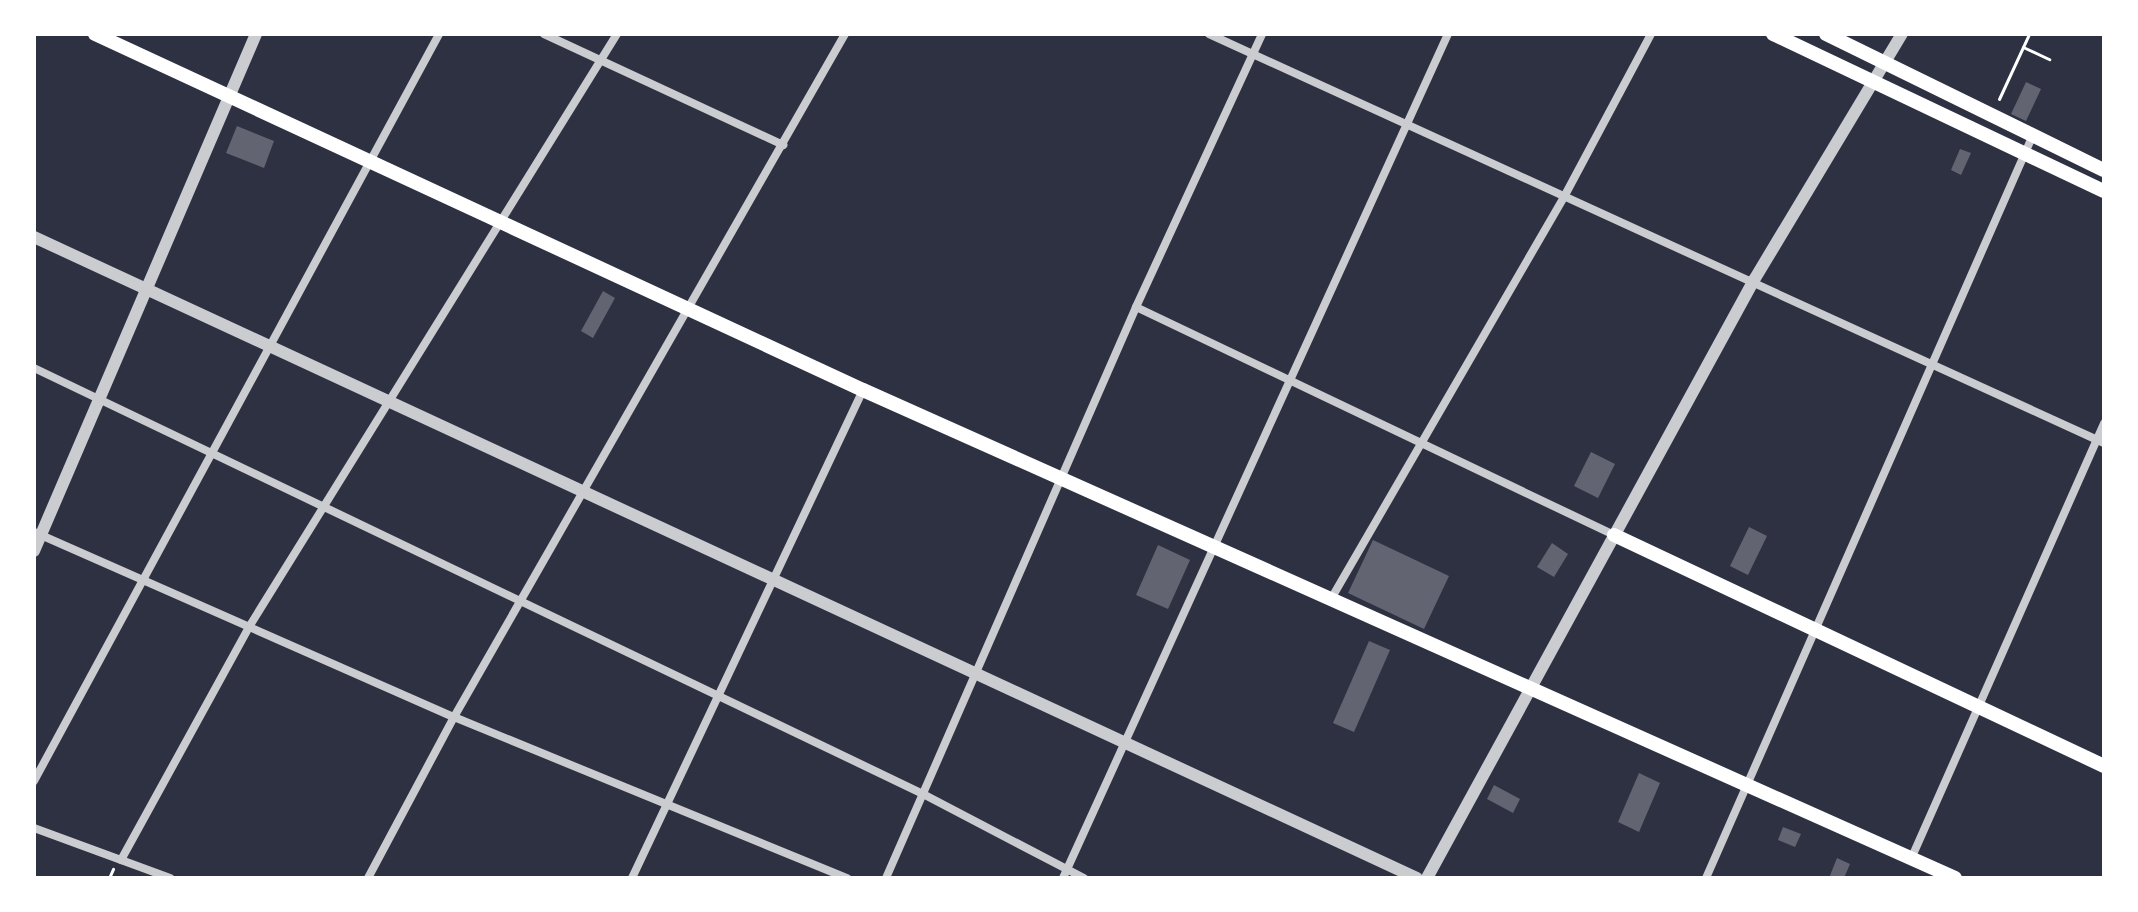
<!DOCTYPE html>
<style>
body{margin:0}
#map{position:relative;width:2138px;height:912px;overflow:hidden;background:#2d3142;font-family:"Public Sans",sans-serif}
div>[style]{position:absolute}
.building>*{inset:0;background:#626471}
.path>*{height:3px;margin:-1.5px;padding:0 1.5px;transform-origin:1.5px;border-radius:1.5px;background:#fff}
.minor>*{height:8px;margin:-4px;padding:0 4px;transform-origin:4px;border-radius:4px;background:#caccd0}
.tertiary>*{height:12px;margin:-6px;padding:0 6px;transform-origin:6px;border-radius:6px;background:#caccd0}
.secondary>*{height:14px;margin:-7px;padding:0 7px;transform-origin:7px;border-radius:7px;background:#fff}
span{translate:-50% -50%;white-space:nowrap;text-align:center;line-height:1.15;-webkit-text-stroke:8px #fff;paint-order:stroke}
.frame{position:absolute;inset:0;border:36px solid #fff;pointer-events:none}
</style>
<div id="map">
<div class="building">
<i style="clip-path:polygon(2026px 82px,2041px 89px,2026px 121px,2011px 114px)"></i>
<i style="clip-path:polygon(237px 126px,274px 141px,264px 168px,226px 153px)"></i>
<i style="clip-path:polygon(1960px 149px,1971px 153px,1961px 175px,1951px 170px)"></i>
<i style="clip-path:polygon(603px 291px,615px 298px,593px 338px,581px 331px)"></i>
<i style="clip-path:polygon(1591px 452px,1615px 464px,1598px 498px,1574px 486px)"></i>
<i style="clip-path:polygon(1749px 527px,1767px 536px,1748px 575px,1730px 566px)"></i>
<i style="clip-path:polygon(1373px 540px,1449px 576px,1424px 629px,1348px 593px)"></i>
<i style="clip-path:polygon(1552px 543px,1568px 554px,1554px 577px,1537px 567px)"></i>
<i style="clip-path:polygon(1158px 545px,1190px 560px,1168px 609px,1136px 595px)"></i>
<i style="clip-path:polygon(1369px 641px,1390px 650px,1354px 732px,1333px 723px)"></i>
<i style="clip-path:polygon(1639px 773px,1660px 783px,1639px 832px,1618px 822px)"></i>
<i style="clip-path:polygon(1494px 785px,1520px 799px,1513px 813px,1487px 799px)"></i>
<i style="clip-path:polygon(1783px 827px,1801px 834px,1795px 847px,1778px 840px)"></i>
<i style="clip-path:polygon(1837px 858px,1850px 864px,1844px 878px,1829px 878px)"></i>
</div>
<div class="path">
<i style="left:2023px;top:47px;width:29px;rotate:25deg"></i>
<i style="left:1999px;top:99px;width:72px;rotate:-65.2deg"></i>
<i style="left:109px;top:878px;width:10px;rotate:-66deg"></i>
</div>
<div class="minor">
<i style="left:544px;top:34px;width:264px;rotate:24.9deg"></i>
<i style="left:1209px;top:34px;width:984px;rotate:24.56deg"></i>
<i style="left:1136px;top:307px;width:530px;rotate:25.5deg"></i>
<i style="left:34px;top:368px;width:986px;rotate:25.6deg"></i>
<i style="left:923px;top:794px;width:182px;rotate:27.6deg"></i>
<i style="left:34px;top:532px;width:459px;rotate:23.8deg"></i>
<i style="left:454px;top:717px;width:425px;rotate:22.3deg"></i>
<i style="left:1331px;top:599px;width:465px;rotate:-59.9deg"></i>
<i style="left:1564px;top:197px;width:185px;rotate:-61.9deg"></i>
<i style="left:34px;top:781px;width:850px;rotate:-61.53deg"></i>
<i style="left:34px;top:828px;width:145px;rotate:20.2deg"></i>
<i style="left:1911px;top:859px;width:477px;rotate:-66.1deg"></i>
<i style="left:121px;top:860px;width:266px;rotate:-61.2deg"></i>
<i style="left:249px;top:627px;width:698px;rotate:-58.18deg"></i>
<i style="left:368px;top:878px;width:183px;rotate:-61.9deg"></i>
<i style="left:454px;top:717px;width:787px;rotate:-60.21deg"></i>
<i style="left:632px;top:878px;width:540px;rotate:-64.67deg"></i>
<i style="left:886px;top:878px;width:623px;rotate:-66.35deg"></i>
<i style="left:1136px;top:307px;width:301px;rotate:-65.2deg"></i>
<i style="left:1063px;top:878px;width:928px;rotate:-65.48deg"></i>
<i style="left:1706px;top:878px;width:812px;rotate:-66.25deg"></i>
</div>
<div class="tertiary">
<i style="left:34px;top:237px;width:1524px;rotate:24.87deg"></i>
<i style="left:34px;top:551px;width:563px;rotate:-66.76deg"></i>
<i style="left:1427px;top:878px;width:682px;rotate:-61.33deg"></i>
<i style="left:1754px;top:280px;width:287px;rotate:-59deg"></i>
</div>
<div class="secondary">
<i style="left:95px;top:34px;width:846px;rotate:24.87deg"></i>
<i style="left:863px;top:390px;width:1196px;rotate:24.08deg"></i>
<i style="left:1773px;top:34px;width:366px;rotate:25.4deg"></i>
<i style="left:1826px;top:34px;width:309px;rotate:26.1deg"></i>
<i style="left:1614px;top:535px;width:542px;rotate:25.24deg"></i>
</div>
<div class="frame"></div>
</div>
